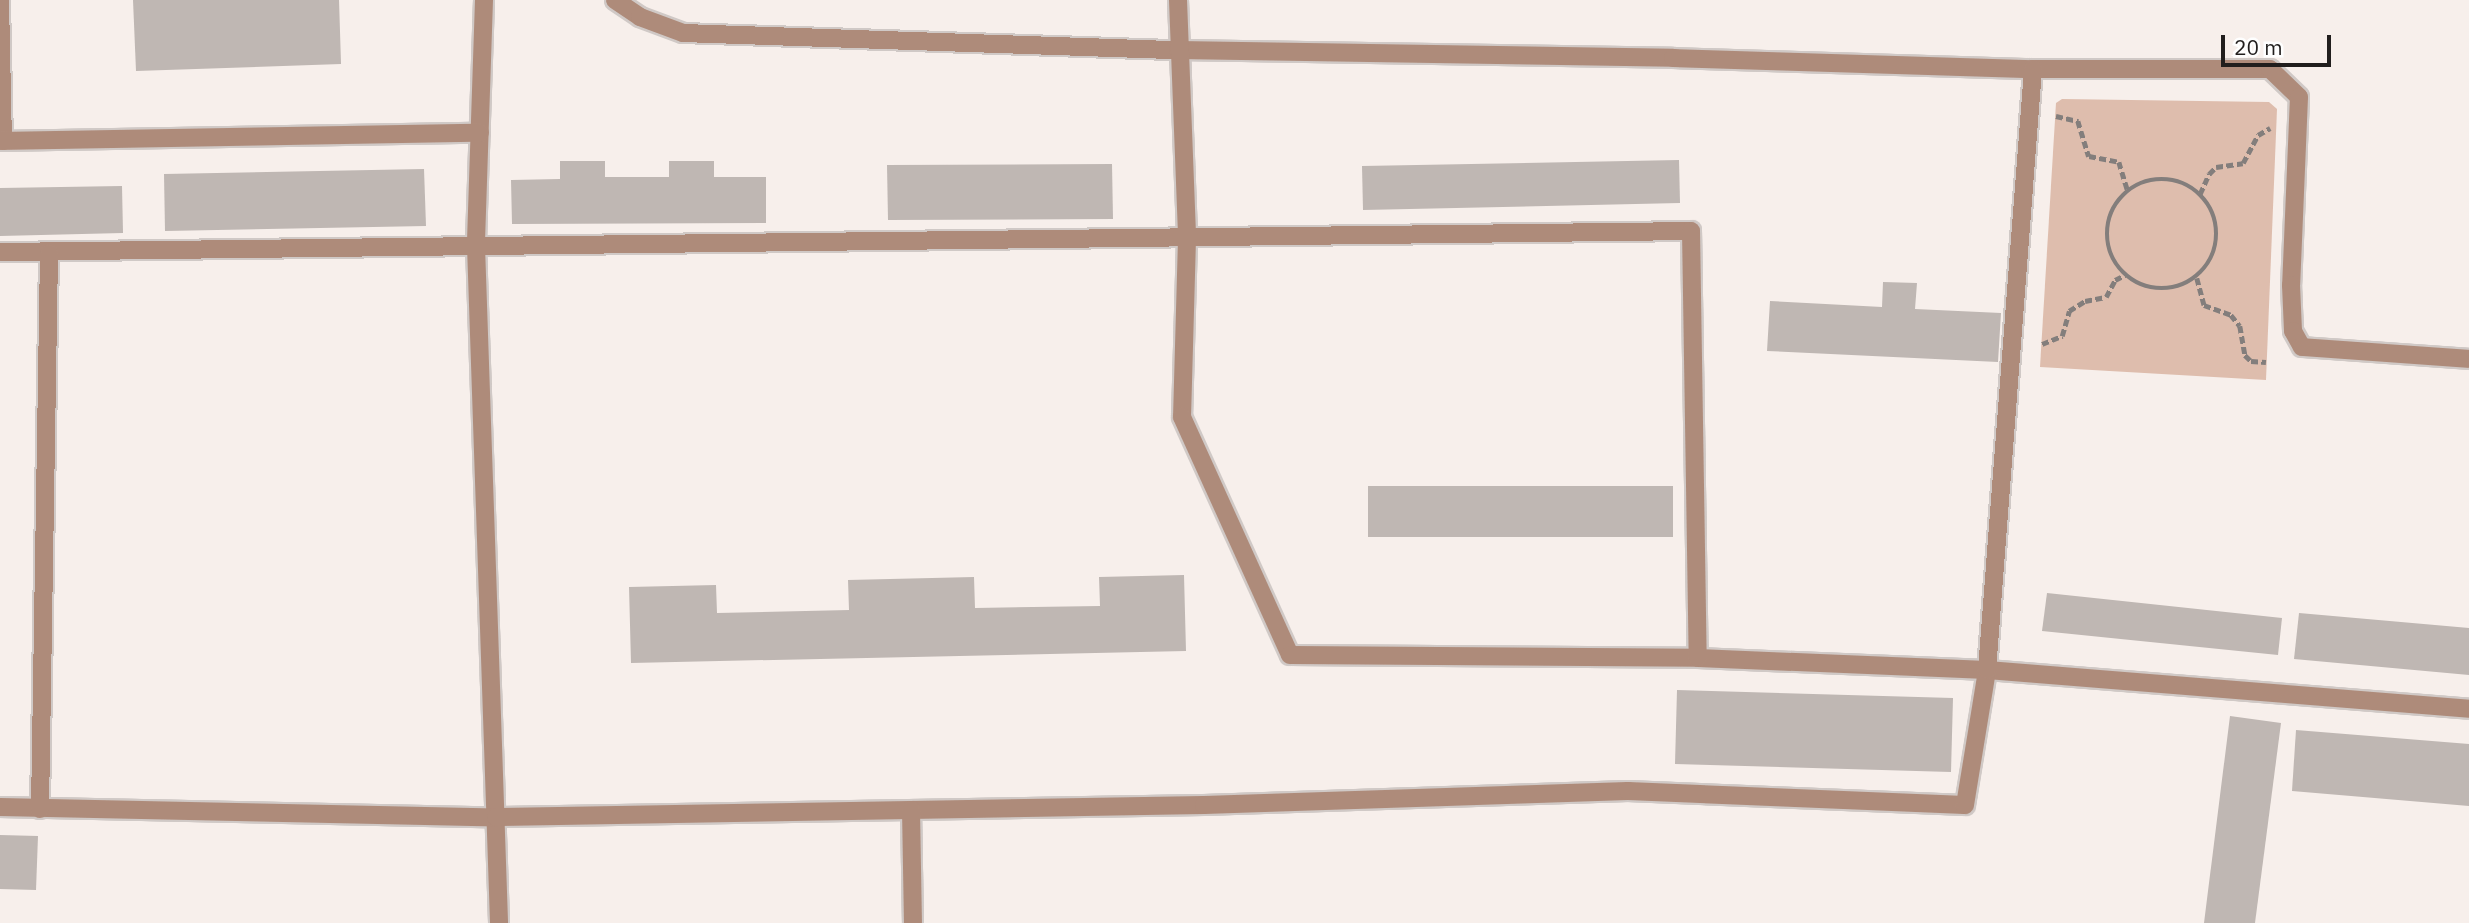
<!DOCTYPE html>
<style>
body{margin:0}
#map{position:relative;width:2469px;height:923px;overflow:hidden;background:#f7efeb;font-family:"IBM Plex Sans",sans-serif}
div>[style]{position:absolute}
.green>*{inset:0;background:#debdad}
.building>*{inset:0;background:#bfb7b3}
.path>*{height:4.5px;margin-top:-2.25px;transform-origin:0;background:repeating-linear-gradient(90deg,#837e7c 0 7px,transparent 0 10.5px)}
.path>.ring{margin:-2.25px;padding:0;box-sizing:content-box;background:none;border:4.5px solid #837e7c;border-radius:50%}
.roads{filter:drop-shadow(2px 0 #d0c9c6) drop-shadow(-2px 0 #d0c9c6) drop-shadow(0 2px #d0c9c6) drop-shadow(0 -2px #d0c9c6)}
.lane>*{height:18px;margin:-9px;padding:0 9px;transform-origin:9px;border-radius:9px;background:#ae8b7a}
span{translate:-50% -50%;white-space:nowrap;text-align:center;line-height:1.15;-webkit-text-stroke:5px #fefefe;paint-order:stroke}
.scale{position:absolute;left:2221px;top:35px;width:110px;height:32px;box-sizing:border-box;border:4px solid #211e1d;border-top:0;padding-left:9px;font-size:21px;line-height:24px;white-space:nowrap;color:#211e1d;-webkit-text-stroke:5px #fefefe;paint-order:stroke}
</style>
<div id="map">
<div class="green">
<i style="clip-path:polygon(2062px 99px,2269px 102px,2277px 109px,2266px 380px,2040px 367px,2056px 103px)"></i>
</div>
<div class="building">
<i style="clip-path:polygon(133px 0,339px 0,341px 64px,136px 71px)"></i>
<i style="clip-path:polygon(1679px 160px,1680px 203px,1363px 210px,1362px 166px)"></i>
<i style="clip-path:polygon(560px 161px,605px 161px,605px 177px,669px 177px,669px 161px,714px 161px,714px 177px,766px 177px,766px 223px,512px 224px,511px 180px,560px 179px)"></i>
<i style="clip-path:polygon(1112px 164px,1113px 219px,888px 220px,887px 165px)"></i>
<i style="clip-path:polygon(424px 169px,426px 226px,165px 231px,164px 174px)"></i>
<i style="clip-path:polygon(122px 186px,123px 233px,0 236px,0 188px)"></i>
<i style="clip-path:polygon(1883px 282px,1917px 283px,1915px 309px,2001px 313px,1998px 362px,1767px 351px,1770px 301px,1882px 307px)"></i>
<i style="clip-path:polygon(1368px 486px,1673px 486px,1673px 537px,1368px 537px)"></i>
<i style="clip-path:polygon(1184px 575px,1186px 651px,631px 663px,629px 587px,716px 585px,717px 613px,849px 610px,848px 580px,974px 577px,975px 608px,1100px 606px,1099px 577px)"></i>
<i style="clip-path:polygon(2047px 593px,2282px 618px,2278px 655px,2042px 631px)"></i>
<i style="clip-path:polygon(2299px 613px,2469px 628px,2469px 675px,2294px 659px)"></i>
<i style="clip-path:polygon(1677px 690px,1953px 698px,1951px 772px,1675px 764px)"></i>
<i style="clip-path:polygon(2230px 716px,2281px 723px,2255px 923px,2204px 923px)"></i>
<i style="clip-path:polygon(2296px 730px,2469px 744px,2469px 806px,2292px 791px)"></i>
<i style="clip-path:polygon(0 835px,38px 836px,36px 890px,0 889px)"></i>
</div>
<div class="path">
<i style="left:2056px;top:116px;width:23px;rotate:13deg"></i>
<i style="left:2078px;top:121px;width:37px;rotate:73deg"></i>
<i style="left:2089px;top:156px;width:31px;rotate:11deg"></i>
<i style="left:2119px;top:162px;width:30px;rotate:73deg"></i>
<i class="ring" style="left:2107px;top:179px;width:105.5px;height:105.5px"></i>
<i style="left:2200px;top:194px;width:22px;rotate:-66deg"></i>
<i style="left:2209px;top:174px;width:10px;rotate:-45deg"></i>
<i style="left:2216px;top:167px;width:27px;rotate:-8deg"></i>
<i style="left:2243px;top:163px;width:32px;rotate:-62deg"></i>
<i style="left:2258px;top:135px;width:14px;rotate:-30deg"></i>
<i style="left:2197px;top:278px;width:28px;rotate:75deg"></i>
<i style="left:2204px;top:305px;width:29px;rotate:20deg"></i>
<i style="left:2231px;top:315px;width:14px;rotate:51deg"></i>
<i style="left:2240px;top:326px;width:29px;rotate:80deg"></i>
<i style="left:2245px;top:355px;width:8px;rotate:45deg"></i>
<i style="left:2251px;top:361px;width:15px;rotate:4deg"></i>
<i style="left:2042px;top:344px;width:22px;rotate:-22deg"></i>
<i style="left:2062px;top:336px;width:26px;rotate:-74deg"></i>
<i style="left:2069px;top:311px;width:19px;rotate:-32deg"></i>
<i style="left:2085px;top:301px;width:21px;rotate:-11deg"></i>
<i style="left:2106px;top:297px;width:19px;rotate:-62deg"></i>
<i style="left:2115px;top:280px;width:11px;rotate:-27deg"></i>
</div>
<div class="roads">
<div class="lane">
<i style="left:0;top:0;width:141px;rotate:88.8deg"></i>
<i style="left:484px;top:0;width:246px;rotate:91.9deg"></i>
<i style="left:476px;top:246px;width:677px;rotate:88.05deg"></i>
<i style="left:615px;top:0;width:30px;rotate:34deg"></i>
<i style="left:640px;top:17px;width:46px;rotate:20.4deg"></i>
<i style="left:683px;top:33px;width:495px;rotate:2deg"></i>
<i style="left:1178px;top:50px;width:495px;rotate:0.9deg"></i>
<i style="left:1673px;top:58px;width:360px;rotate:1.8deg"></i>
<i style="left:2033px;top:69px;width:237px"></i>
<i style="left:2270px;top:69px;width:40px;rotate:44deg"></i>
<i style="left:2299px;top:97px;width:188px;rotate:92.4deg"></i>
<i style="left:2291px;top:285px;width:46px;rotate:87.5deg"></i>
<i style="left:2293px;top:331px;width:18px;rotate:61deg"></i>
<i style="left:2302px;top:347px;width:167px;rotate:4.1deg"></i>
<i style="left:1178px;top:0;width:239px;rotate:87.8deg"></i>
<i style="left:1187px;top:239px;width:178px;rotate:91.6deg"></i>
<i style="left:1182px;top:417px;width:261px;rotate:65.6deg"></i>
<i style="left:1290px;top:655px;width:408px;rotate:0.4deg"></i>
<i style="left:1698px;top:658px;width:289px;rotate:2.4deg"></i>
<i style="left:1987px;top:670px;width:484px;rotate:4.6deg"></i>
<i style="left:0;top:141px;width:480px;rotate:-1deg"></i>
<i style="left:0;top:252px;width:1691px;rotate:-0.71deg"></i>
<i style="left:1691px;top:231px;width:427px;rotate:89.1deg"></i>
<i style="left:0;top:807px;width:496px;rotate:1.2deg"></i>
<i style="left:496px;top:817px;width:708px;rotate:-0.97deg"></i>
<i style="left:1204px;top:805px;width:424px;rotate:-1.9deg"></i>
<i style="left:1628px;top:791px;width:337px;rotate:2.4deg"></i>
<i style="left:1965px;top:805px;width:137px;rotate:-80.7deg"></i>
<i style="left:1987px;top:670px;width:603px;rotate:-85.62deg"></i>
<i style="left:40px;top:809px;width:556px;rotate:-89.07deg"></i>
<i style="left:911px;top:810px;width:113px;rotate:89deg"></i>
</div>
</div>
<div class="scale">20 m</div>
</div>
